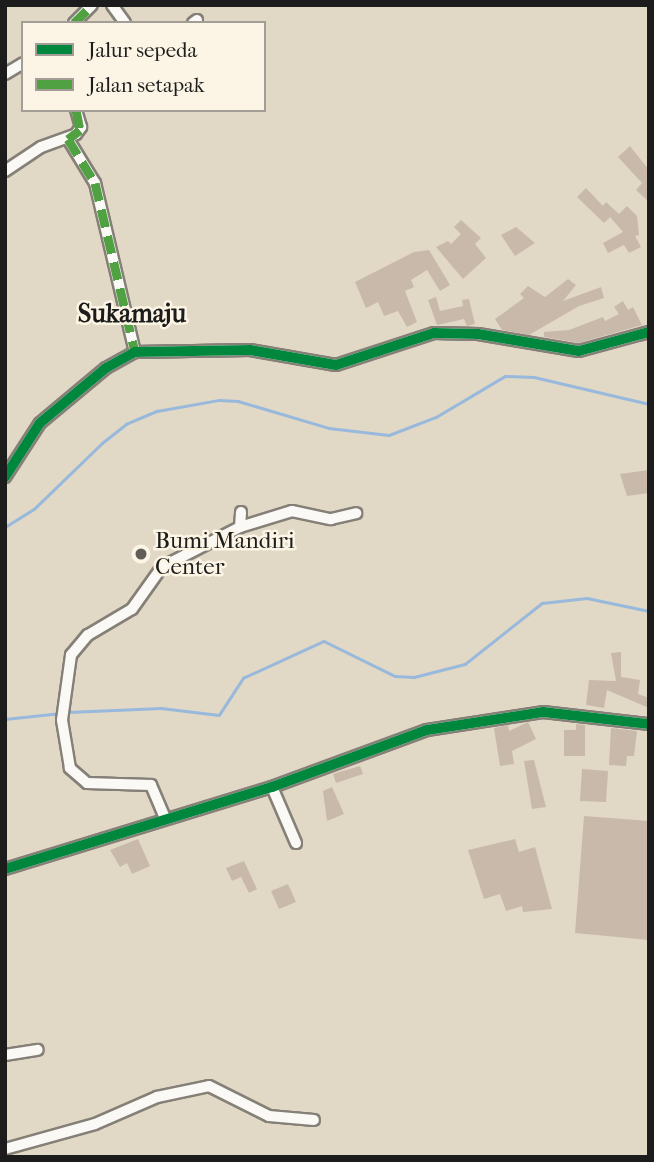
<!DOCTYPE html>
<style>
body{margin:0}
#map{position:relative;width:654px;height:1162px;overflow:hidden;background:#e2d8c6;font-family:"IM FELL French Canon",serif}
div>[style]{position:absolute}
.stream>*{height:2.5px;margin:-1.25px;padding:0 1.25px;transform-origin:1.25px;border-radius:1.25px;background:#98b9dc}
.building>*{inset:0;background:#c9b9aa}
.roads{filter:drop-shadow(2px 0 #858077) drop-shadow(-2px 0 #858077) drop-shadow(0 2px #858077) drop-shadow(0 -2px #858077)}
.minor>*{height:10px;margin:-5px;padding:0 5px;transform-origin:5px;border-radius:5px;background:#fbf9f6}
.quiet>*{height:9px;margin-top:-4.5px;transform-origin:0;background:repeating-linear-gradient(90deg,#4fa141 0 18px,transparent 0 27px)}
.cycleway>*{height:10px;margin:-5px;padding:0 5px;transform-origin:5px;border-radius:5px;background:#00873e}
.dots>*{width:19px;height:19px;translate:-50% -50%;box-sizing:border-box;border:4px solid #fcf5e5;border-radius:50%}
span{translate:-50% -50%;white-space:nowrap;text-align:center;line-height:1.15;-webkit-text-stroke:5px #fcf5e5;paint-order:stroke}
.poi-label{font-size:23px;color:#1c1c1c}
.left{translate:0 -50%;text-align:left}
.quarter-label{font-size:26px;color:#1c1c1c;font-weight:700}
.frame{position:absolute;inset:0;border:7px solid #1c1c1c;pointer-events:none}
.legend{position:absolute;left:21px;top:21px;width:245px;height:91px;box-sizing:border-box;background:#fcf5e5;border:2px solid #a29e95;margin:0;padding:9px 12px;list-style:none;font-size:21px;color:#1c1c1c}
.legend li{display:flex;align-items:center;gap:14px;height:35px}
.legend b{width:35px;border:2px solid #a29e95}
</style>
<div id="map">
<div class="stream">
<i style="left:5px;top:527px;width:34px;rotate:-32deg"></i>
<i style="left:34px;top:509px;width:95px;rotate:-44.1deg"></i>
<i style="left:102px;top:443px;width:31px;rotate:-38deg"></i>
<i style="left:126px;top:424px;width:34px;rotate:-23deg"></i>
<i style="left:157px;top:411px;width:63px;rotate:-10.1deg"></i>
<i style="left:219px;top:400px;width:19px;rotate:3deg"></i>
<i style="left:238px;top:401px;width:95px;rotate:16.5deg"></i>
<i style="left:329px;top:428px;width:60px;rotate:6.7deg"></i>
<i style="left:389px;top:435px;width:50px;rotate:-21deg"></i>
<i style="left:436px;top:417px;width:80px;rotate:-30.7deg"></i>
<i style="left:505px;top:376px;width:29px;rotate:2deg"></i>
<i style="left:534px;top:377px;width:118px;rotate:13.2deg"></i>
<i style="left:68px;top:712px;width:93px;rotate:-2.5deg"></i>
<i style="left:161px;top:708px;width:58px;rotate:6.9deg"></i>
<i style="left:219px;top:715px;width:44px;rotate:-57deg"></i>
<i style="left:243px;top:678px;width:89px;rotate:-24.6deg"></i>
<i style="left:324px;top:641px;width:79px;rotate:26.2deg"></i>
<i style="left:395px;top:676px;width:19px;rotate:3deg"></i>
<i style="left:414px;top:677px;width:53px;rotate:-14.3deg"></i>
<i style="left:465px;top:664px;width:98px;rotate:-38.4deg"></i>
<i style="left:542px;top:603px;width:45px;rotate:-6.3deg"></i>
<i style="left:587px;top:598px;width:63px;rotate:11.8deg"></i>
<i style="left:5px;top:719px;width:56px;rotate:-6.1deg"></i>
</div>
<div class="building">
<i style="clip-path:polygon(630px 146px,649px 170px,649px 202px,636px 190px,642px 183px,618px 157px)"></i>
<i style="clip-path:polygon(586px 188px,603px 206px,606px 202px,619px 214px,627px 206px,637px 216px,639px 235px,635px 236px,641px 247px,629px 253px,624px 245px,608px 253px,603px 243px,623px 232px,610px 217px,604px 223px,577px 197px)"></i>
<i style="clip-path:polygon(461px 220px,481px 238px,475px 244px,486px 258px,463px 279px,436px 247px,448px 241px,451px 244px,461px 234px,454px 227px)"></i>
<i style="clip-path:polygon(516px 227px,535px 243px,515px 256px,501px 235px)"></i>
<i style="clip-path:polygon(429px 250px,450px 285px,440px 291px,427px 270px,411px 280px,414px 287px,405px 291px,417px 322px,407px 327px,398px 311px,384px 316px,378px 302px,366px 308px,355px 282px,414px 252px)"></i>
<i style="clip-path:polygon(568px 279px,576px 285px,563px 301px,601px 287px,604px 298px,579px 306px,529px 335px,502px 330px,495px 319px,524px 298px,520px 294px,528px 286px,545px 297px)"></i>
<i style="clip-path:polygon(436px 297px,440px 311px,463px 306px,462px 300px,469px 299px,475px 324px,467px 326px,464px 319px,437px 325px,428px 300px)"></i>
<i style="clip-path:polygon(623px 301px,628px 310px,633px 307px,642px 325px,579px 343px,544px 337px,544px 332px,569px 330px,603px 317px,605px 321px,619px 314px,614px 307px)"></i>
<i style="clip-path:polygon(649px 470px,649px 493px,627px 496px,620px 474px)"></i>
<i style="clip-path:polygon(621px 652px,621px 677px,640px 680px,638px 694px,649px 698px,649px 708px,607px 690px,604px 708px,586px 705px,589px 680px,616px 681px,611px 653px)"></i>
<i style="clip-path:polygon(528px 722px,536px 739px,512px 751px,514px 764px,500px 766px,494px 728px,508px 725px,509px 731px)"></i>
<i style="clip-path:polygon(576px 724px,585px 725px,585px 756px,564px 756px,564px 730px,576px 730px)"></i>
<i style="clip-path:polygon(611px 728px,637px 731px,634px 756px,627px 756px,626px 766px,609px 765px)"></i>
<i style="clip-path:polygon(534px 760px,546px 807px,532px 809px,524px 761px)"></i>
<i style="clip-path:polygon(360px 766px,363px 774px,336px 783px,333px 774px)"></i>
<i style="clip-path:polygon(582px 769px,608px 771px,606px 802px,580px 801px)"></i>
<i style="clip-path:polygon(332px 787px,344px 814px,327px 821px,323px 791px)"></i>
<i style="clip-path:polygon(584px 816px,649px 821px,649px 940px,575px 933px)"></i>
<i style="clip-path:polygon(138px 839px,150px 866px,132px 874px,127px 863px,120px 867px,110px 850px)"></i>
<i style="clip-path:polygon(515px 839px,519px 852px,535px 847px,552px 909px,523px 912px,522px 906px,506px 911px,500px 894px,484px 899px,468px 850px)"></i>
<i style="clip-path:polygon(244px 861px,257px 889px,249px 893px,241px 877px,232px 881px,226px 868px)"></i>
<i style="clip-path:polygon(288px 884px,296px 902px,279px 909px,271px 891px)"></i>
</div>
<div class="roads">
<div class="minor">
<i style="left:112px;top:5px;width:22px;rotate:54deg"></i>
<i style="left:74px;top:23px;width:25px;rotate:-45deg"></i>
<i style="left:193px;top:23px;width:5px;rotate:-37deg"></i>
<i style="left:5px;top:74px;width:21px;rotate:-31deg"></i>
<i style="left:68px;top:139px;width:52px;rotate:58.5deg"></i>
<i style="left:95px;top:183px;width:174px;rotate:76.7deg"></i>
<i style="left:5px;top:171px;width:43px;rotate:-33.7deg"></i>
<i style="left:41px;top:147px;width:37px;rotate:-20deg"></i>
<i style="left:76px;top:134px;width:9px;rotate:-54deg"></i>
<i style="left:81px;top:127px;width:18px;rotate:-106deg"></i>
<i style="left:5px;top:477px;width:64px;rotate:-57.1deg"></i>
<i style="left:40px;top:423px;width:86px;rotate:-39.8deg"></i>
<i style="left:106px;top:368px;width:33px;rotate:-29deg"></i>
<i style="left:135px;top:352px;width:115px;rotate:-1deg"></i>
<i style="left:250px;top:350px;width:87px;rotate:9.9deg"></i>
<i style="left:336px;top:365px;width:103px;rotate:-18.1deg"></i>
<i style="left:434px;top:333px;width:44px;rotate:1.3deg"></i>
<i style="left:478px;top:334px;width:102px;rotate:9.6deg"></i>
<i style="left:579px;top:351px;width:73px;rotate:-15.2deg"></i>
<i style="left:240px;top:527px;width:54px;rotate:-17.1deg"></i>
<i style="left:292px;top:511px;width:40px;rotate:12deg"></i>
<i style="left:331px;top:519px;width:26px;rotate:-13deg"></i>
<i style="left:272px;top:787px;width:61px;rotate:66.8deg"></i>
<i style="left:165px;top:818px;width:36px;rotate:-113deg"></i>
<i style="left:151px;top:785px;width:64px;rotate:-178.2deg"></i>
<i style="left:87px;top:783px;width:23px;rotate:-139deg"></i>
<i style="left:70px;top:768px;width:49px;rotate:-99.5deg"></i>
<i style="left:62px;top:720px;width:66px;rotate:-82.1deg"></i>
<i style="left:71px;top:655px;width:26px;rotate:-50deg"></i>
<i style="left:88px;top:635px;width:51px;rotate:-30.6deg"></i>
<i style="left:132px;top:609px;width:52px;rotate:-54.5deg"></i>
<i style="left:162px;top:567px;width:88px;rotate:-27.1deg"></i>
<i style="left:240px;top:527px;width:15px;rotate:-86deg"></i>
<i style="left:5px;top:869px;width:279px;rotate:-17.1deg"></i>
<i style="left:272px;top:787px;width:165px;rotate:-20.2deg"></i>
<i style="left:427px;top:730px;width:117px;rotate:-8.8deg"></i>
<i style="left:543px;top:712px;width:107px;rotate:6.5deg"></i>
<i style="left:5px;top:1055px;width:33px;rotate:-9deg"></i>
<i style="left:5px;top:1149px;width:93px;rotate:-15.5deg"></i>
<i style="left:95px;top:1124px;width:68px;rotate:-23.5deg"></i>
<i style="left:157px;top:1097px;width:53px;rotate:-11.9deg"></i>
<i style="left:209px;top:1086px;width:67px;rotate:26.6deg"></i>
<i style="left:269px;top:1116px;width:45px;rotate:5.1deg"></i>
</div>
</div>
<div class="quiet">
<i style="left:74px;top:23px;width:25px;rotate:-45deg"></i>
<i style="left:76px;top:110px;width:20px;rotate:79deg"></i>
<i style="left:80px;top:130px;width:15px;rotate:143deg"></i>
<i style="left:68px;top:139px;width:52px;rotate:58.5deg"></i>
<i style="left:95px;top:183px;width:174px;rotate:76.7deg"></i>
<i style="left:135px;top:352px;width:5px;rotate:158deg"></i>
</div>
<div class="cycleway">
<i style="left:5px;top:477px;width:64px;rotate:-57.1deg"></i>
<i style="left:40px;top:423px;width:86px;rotate:-39.8deg"></i>
<i style="left:106px;top:368px;width:33px;rotate:-29deg"></i>
<i style="left:135px;top:352px;width:115px;rotate:-1deg"></i>
<i style="left:250px;top:350px;width:87px;rotate:9.9deg"></i>
<i style="left:336px;top:365px;width:103px;rotate:-18.1deg"></i>
<i style="left:434px;top:333px;width:44px;rotate:1.3deg"></i>
<i style="left:478px;top:334px;width:102px;rotate:9.6deg"></i>
<i style="left:579px;top:351px;width:73px;rotate:-15.2deg"></i>
<i style="left:5px;top:869px;width:279px;rotate:-17.1deg"></i>
<i style="left:272px;top:787px;width:165px;rotate:-20.2deg"></i>
<i style="left:427px;top:730px;width:117px;rotate:-8.8deg"></i>
<i style="left:543px;top:712px;width:107px;rotate:6.5deg"></i>
</div>
<div class="dots">
<i style="left:141px;top:554px;background:#615e58"></i>
</div>
<div class="poi-label">
<span class="left" style="left:155px;top:554px">Bumi Mandiri<br>Center</span>
</div>
<div class="quarter-label">
<span style="left:132px;top:314px">Sukamaju</span>
</div>
<div class="frame"></div>
<ul class="legend">
<li><b style="height:9px;background:#00873e"></b>Jalur sepeda</li>
<li><b style="height:9px;background:#4fa141"></b>Jalan setapak</li>
</ul>
</div>
